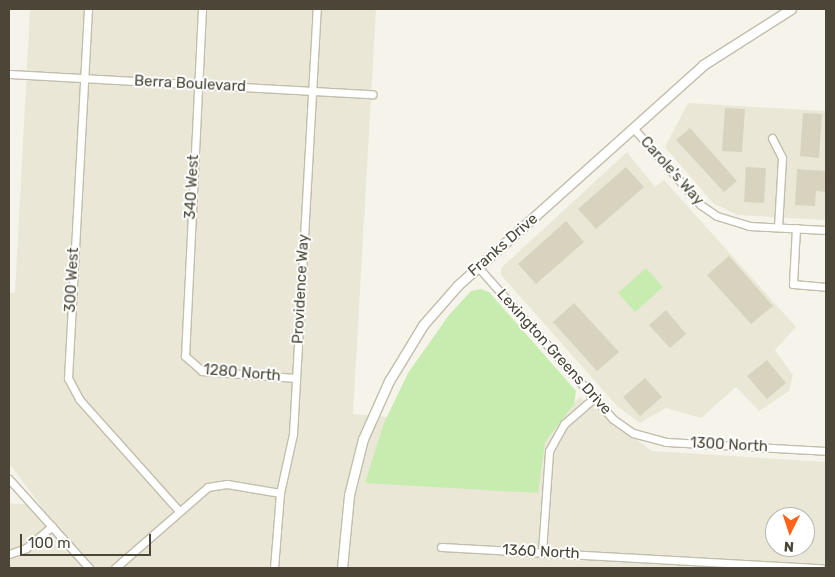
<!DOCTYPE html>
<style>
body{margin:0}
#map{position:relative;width:835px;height:577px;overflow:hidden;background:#f6f4ea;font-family:Rubik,sans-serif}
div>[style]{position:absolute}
.residential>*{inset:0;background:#eae7d7}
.green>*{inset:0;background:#c7ecb0}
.building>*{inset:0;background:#d8d3be}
.roads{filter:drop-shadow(1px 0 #c2beab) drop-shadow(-1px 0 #c2beab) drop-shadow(0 1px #c2beab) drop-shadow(0 -1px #c2beab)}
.minor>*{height:7px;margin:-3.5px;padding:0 3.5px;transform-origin:3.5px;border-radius:3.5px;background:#fff}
.tertiary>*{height:9px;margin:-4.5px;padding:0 4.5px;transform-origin:4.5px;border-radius:4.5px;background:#fff}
span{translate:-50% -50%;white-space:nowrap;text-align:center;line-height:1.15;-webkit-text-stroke:4px #fff;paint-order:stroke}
.street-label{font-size:15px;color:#4b4637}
.frame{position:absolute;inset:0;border:10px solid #4b4637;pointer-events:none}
.north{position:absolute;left:765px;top:507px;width:50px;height:50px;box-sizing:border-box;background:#fff;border:1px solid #b7b5af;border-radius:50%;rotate:184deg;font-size:14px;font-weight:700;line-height:20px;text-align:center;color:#4b4637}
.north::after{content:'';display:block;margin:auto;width:18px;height:22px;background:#ff6218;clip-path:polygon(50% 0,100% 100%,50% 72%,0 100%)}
.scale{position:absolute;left:20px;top:534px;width:131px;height:22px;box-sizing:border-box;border:2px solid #4b4637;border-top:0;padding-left:6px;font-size:15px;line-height:18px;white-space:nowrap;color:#4b4637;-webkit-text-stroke:4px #fff;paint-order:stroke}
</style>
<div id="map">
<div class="residential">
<i style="clip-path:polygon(evenodd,30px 9px,376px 9px,353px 414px,389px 417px,536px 493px,544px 442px,563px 412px,580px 397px,652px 451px,826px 462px,826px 568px,9px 568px,9px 503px,41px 506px,9px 463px,9px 293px,15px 293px,30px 9px,775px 517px,805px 517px,805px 547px,775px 547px,775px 517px)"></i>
<i style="clip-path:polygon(688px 103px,826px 111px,826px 220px,737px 215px,713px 203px,665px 147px)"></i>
<i style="clip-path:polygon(627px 152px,655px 187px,664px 180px,796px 327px,775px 350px,793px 375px,789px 391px,759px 411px,736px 387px,701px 418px,666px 408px,640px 423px,617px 406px,501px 275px,501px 268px)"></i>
</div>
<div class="green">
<i style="clip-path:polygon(646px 268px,663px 287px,635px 312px,618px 293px)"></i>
<i style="clip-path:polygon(481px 289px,489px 292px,576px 391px,574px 404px,545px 442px,538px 493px,365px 483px,384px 423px,408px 373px,449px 315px,471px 291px)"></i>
</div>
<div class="building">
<i style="clip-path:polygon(725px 108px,745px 109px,742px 152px,722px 151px)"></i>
<i style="clip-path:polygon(803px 113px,822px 114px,819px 158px,800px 156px)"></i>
<i style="clip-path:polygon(690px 128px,737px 181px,724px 192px,676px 140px)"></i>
<i style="clip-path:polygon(626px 167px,644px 187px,596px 229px,578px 209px)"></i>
<i style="clip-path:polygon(746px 167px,766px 168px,764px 203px,744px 202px)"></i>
<i style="clip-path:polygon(797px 169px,826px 171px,826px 192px,816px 191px,815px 206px,795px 205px)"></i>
<i style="clip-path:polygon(566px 221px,584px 242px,536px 284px,518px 264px)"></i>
<i style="clip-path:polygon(729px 256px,773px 306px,751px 324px,707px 275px)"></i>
<i style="clip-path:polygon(574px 303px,619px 352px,597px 371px,553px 322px)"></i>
<i style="clip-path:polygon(666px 310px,686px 334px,670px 348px,649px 325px)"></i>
<i style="clip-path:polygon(767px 360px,786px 383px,767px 399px,747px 376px)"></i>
<i style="clip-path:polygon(645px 378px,662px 397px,640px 416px,623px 397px)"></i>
</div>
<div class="roads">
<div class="minor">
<i style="left:88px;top:9px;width:370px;rotate:93.1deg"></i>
<i style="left:68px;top:378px;width:24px;rotate:62deg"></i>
<i style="left:79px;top:399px;width:150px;rotate:48.2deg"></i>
<i style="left:202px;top:9px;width:347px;rotate:92.8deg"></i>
<i style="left:185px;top:356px;width:23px;rotate:41deg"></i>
<i style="left:202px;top:371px;width:94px;rotate:4.3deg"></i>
<i style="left:9px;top:74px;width:364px;rotate:3.2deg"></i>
<i style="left:635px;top:130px;width:100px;rotate:48.7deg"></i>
<i style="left:701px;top:205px;width:19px;rotate:35deg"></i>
<i style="left:717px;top:216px;width:34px;rotate:17deg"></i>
<i style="left:749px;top:226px;width:77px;rotate:3deg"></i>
<i style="left:772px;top:138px;width:22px;rotate:63deg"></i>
<i style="left:782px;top:158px;width:69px;rotate:93.3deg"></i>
<i style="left:796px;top:228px;width:56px;rotate:93.1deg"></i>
<i style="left:793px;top:284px;width:33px;rotate:5deg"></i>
<i style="left:478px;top:267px;width:203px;rotate:48.4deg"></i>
<i style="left:613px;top:419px;width:24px;rotate:35deg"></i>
<i style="left:633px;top:433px;width:34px;rotate:15deg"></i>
<i style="left:666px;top:442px;width:160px;rotate:3.2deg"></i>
<i style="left:9px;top:479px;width:120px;rotate:48deg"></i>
<i style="left:441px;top:547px;width:381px;rotate:3.2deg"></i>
<i style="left:542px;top:552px;width:101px;rotate:-86deg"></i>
<i style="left:549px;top:451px;width:31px;rotate:-61deg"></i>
<i style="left:564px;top:424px;width:40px;rotate:-41deg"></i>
<i style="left:9px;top:554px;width:18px;rotate:-19deg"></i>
<i style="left:26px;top:548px;width:34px;rotate:-40deg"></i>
<i style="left:115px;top:568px;width:123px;rotate:-41.1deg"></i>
<i style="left:208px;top:487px;width:19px;rotate:-9deg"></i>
<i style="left:227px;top:484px;width:54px;rotate:9.6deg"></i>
<i style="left:274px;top:568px;width:75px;rotate:-85.4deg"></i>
<i style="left:280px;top:493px;width:60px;rotate:-77.6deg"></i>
<i style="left:293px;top:434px;width:426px;rotate:-86.8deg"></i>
</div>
<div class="tertiary">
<i style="left:342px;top:568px;width:73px;rotate:-84.5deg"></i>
<i style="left:349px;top:495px;width:58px;rotate:-76deg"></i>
<i style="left:363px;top:439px;width:64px;rotate:-65.9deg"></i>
<i style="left:389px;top:381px;width:66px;rotate:-58.7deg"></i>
<i style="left:423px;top:325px;width:53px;rotate:-48.8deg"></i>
<i style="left:458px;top:285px;width:329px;rotate:-41.9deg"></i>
<i style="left:703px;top:65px;width:104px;rotate:-32.5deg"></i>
</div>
</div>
<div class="street-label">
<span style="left:190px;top:84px;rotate:3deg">Berra Boulevard</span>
<span style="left:672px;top:171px;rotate:48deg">Carole's Way</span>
<span style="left:192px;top:187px;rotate:-87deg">340 West</span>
<span style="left:503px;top:245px;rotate:-41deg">Franks Drive</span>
<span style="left:72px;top:280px;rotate:-87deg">300 West</span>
<span style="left:301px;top:289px;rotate:-87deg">Providence Way</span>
<span style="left:554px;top:352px;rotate:48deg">Lexington Greens Drive</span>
<span style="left:242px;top:373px;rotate:5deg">1280 North</span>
<span style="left:729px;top:445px;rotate:3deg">1300 North</span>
<span style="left:541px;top:552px;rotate:3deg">1360 North</span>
</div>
<div class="frame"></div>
<div class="north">N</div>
<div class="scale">100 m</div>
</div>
